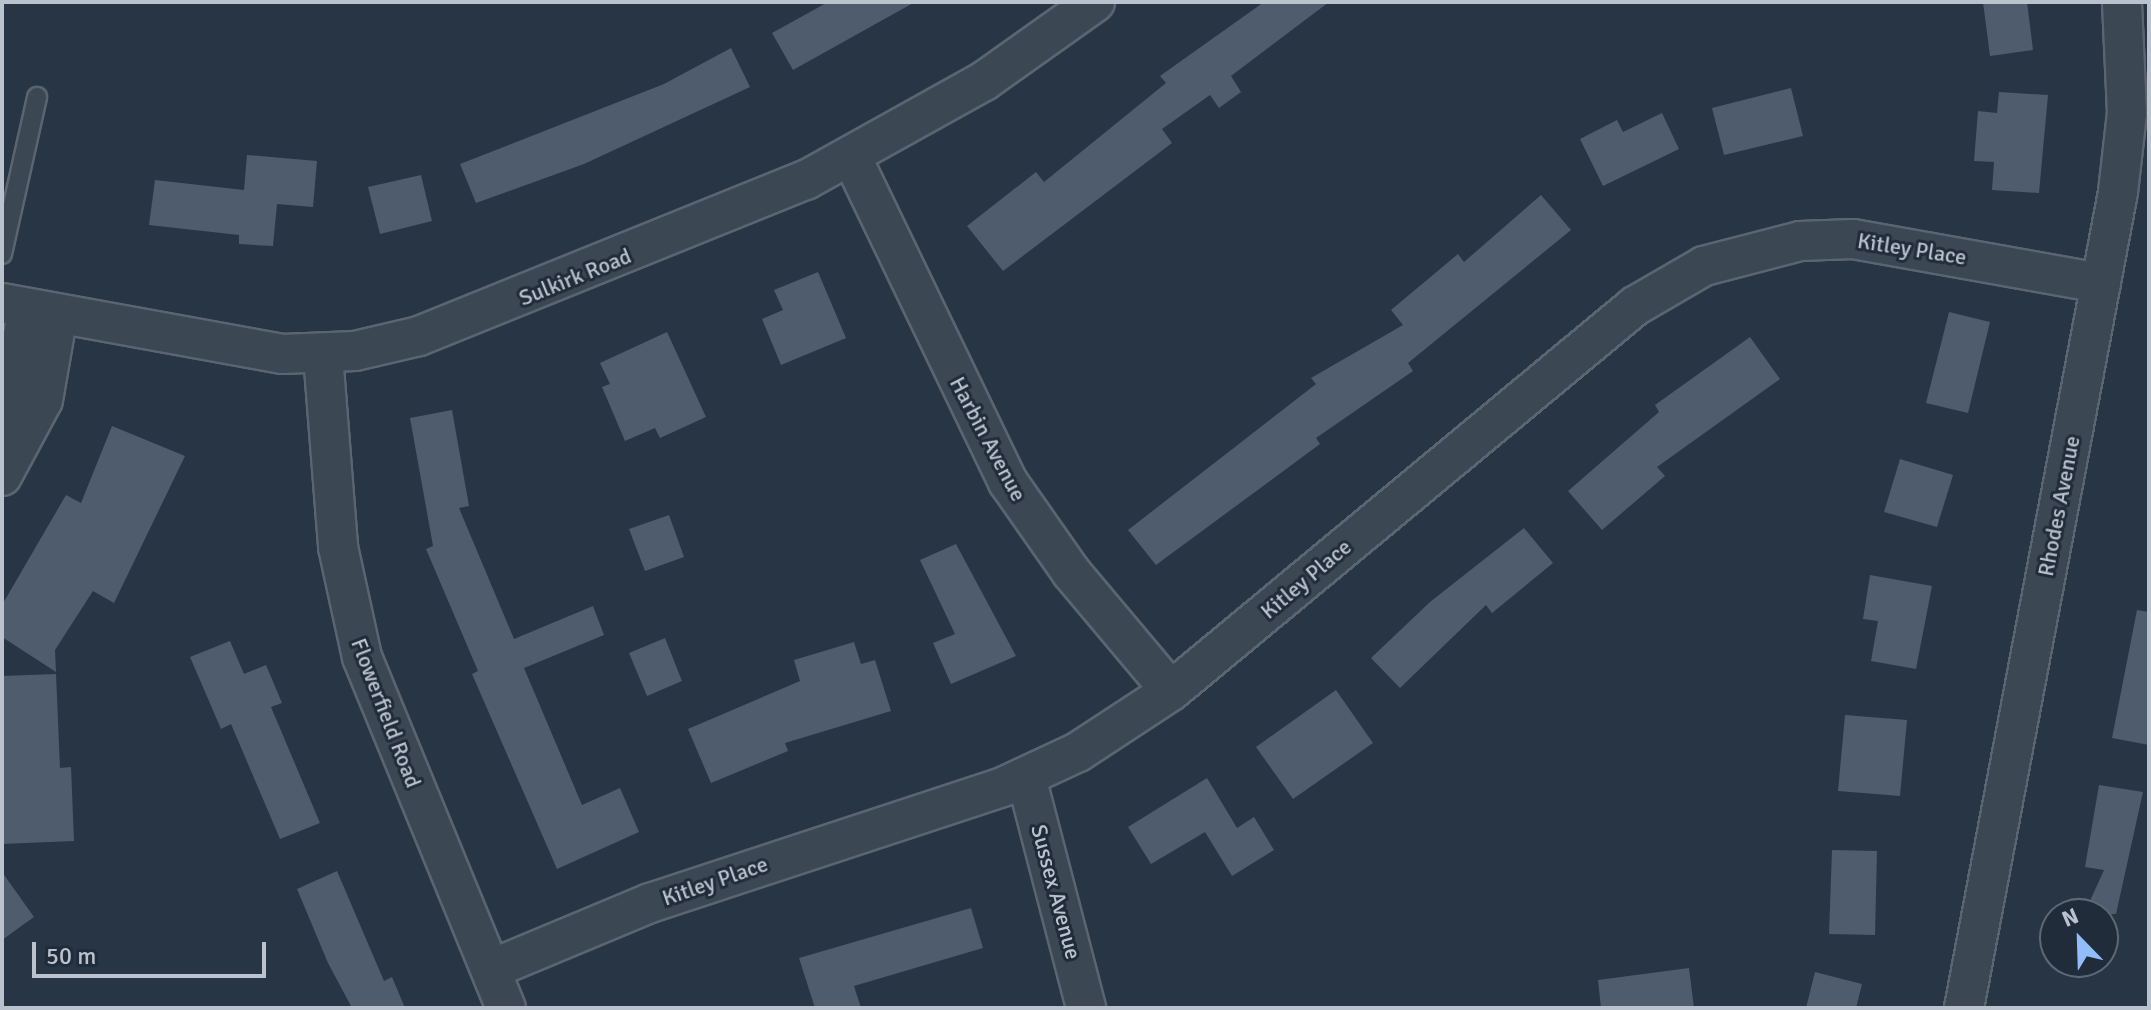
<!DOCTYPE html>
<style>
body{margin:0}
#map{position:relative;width:2151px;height:1010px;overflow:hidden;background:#283545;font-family:Signika,sans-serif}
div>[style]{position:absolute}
.building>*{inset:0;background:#4e5c6d}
.roads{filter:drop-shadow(2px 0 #5b6571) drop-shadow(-2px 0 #5b6571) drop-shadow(0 2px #5b6571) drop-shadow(0 -2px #5b6571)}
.lane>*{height:18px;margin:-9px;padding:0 9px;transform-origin:9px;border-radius:9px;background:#3c4754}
.street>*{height:38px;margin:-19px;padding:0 19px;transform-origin:19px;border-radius:19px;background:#3c4754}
span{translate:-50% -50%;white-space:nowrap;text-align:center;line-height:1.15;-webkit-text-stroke:6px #212c3a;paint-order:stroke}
.street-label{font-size:22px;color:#bac2cd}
.frame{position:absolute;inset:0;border:4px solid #bac2cd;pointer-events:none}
.north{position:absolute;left:2039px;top:898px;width:80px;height:80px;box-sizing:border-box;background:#212c3a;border:2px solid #5e6875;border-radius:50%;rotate:337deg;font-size:22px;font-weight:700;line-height:32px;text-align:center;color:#bac2cd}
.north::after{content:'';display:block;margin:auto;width:28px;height:36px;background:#93bdf9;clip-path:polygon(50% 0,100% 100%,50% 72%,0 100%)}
.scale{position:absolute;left:32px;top:942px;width:234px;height:36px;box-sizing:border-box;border:4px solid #bac2cd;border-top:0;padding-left:10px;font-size:24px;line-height:28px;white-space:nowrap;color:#bac2cd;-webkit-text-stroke:6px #212c3a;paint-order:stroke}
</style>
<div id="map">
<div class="building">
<i style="clip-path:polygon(828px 2px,915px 2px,793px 70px,772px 33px)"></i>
<i style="clip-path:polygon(1264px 2px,1329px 2px,1231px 76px,1241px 92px,1219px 108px,1210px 95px,1162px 129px,1172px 143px,1003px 271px,967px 226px,1036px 172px,1044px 182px,1166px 83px,1160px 76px)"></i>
<i style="clip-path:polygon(1983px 2px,2027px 2px,2033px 50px,1990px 56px)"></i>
<i style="clip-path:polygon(731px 48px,750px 87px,584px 164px,476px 203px,460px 164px,664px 84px)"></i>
<i style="clip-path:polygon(1791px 88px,1803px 136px,1724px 155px,1712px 108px)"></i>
<i style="clip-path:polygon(1999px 92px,2048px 95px,2039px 193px,1992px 190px,1994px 162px,1974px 161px,1978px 111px,1997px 113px)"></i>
<i style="clip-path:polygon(1662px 113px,1679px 149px,1603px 186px,1580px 139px,1617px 120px,1623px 132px)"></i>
<i style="clip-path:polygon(247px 155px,317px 161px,313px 207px,277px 204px,273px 246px,239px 244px,239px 235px,149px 225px,155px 180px,244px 190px)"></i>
<i style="clip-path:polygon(421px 175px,432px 221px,380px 234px,368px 187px)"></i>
<i style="clip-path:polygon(1541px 195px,1571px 230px,1408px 363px,1413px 371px,1316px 438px,1320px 444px,1156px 565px,1128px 530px,1316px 384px,1311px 378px,1403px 325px,1391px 310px,1458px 254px,1464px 262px)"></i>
<i style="clip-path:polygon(818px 272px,846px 338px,781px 365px,762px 319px,783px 310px,774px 290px)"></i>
<i style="clip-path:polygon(1949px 312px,1990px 322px,1968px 413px,1926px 403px)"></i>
<i style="clip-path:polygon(667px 332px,706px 417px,660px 438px,655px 428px,625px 441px,602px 387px,610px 384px,600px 363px)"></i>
<i style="clip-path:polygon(1750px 337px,1780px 379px,1657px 467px,1665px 476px,1602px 530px,1568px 491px,1659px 412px,1655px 405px)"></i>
<i style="clip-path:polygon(452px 410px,469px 506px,459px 508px,514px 639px,593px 606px,604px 635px,524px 668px,582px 805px,620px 788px,639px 832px,557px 869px,472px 674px,478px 671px,426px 549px,433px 546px,410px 418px)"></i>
<i style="clip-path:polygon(112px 426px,185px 456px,114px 603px,93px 591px,55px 650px,56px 672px,2px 637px,2px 605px,66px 495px,81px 503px)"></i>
<i style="clip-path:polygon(1900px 459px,1953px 475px,1937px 527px,1884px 512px)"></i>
<i style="clip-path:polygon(669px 515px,684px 557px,645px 571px,629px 529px)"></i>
<i style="clip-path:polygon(1524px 528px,1553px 563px,1492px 613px,1486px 605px,1400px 688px,1371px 658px,1430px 602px)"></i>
<i style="clip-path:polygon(956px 544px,1016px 656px,951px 684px,933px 643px,955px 634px,920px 560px)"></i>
<i style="clip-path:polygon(1870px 575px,1932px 586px,1916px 669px,1871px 661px,1878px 621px,1863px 619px)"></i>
<i style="clip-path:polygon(2137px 610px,2149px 612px,2149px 745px,2112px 738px)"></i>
<i style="clip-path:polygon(665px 638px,682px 681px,647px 696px,629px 653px)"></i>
<i style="clip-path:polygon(230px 641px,244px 674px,266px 665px,282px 703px,271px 707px,320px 823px,280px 839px,231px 724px,221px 729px,190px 657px)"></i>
<i style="clip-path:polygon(854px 642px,861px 664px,875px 660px,891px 711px,785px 743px,788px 751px,711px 783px,688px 729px,800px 681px,794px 660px)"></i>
<i style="clip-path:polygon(56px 674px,60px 768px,71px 767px,74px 841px,2px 844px,2px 676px)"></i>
<i style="clip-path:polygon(1336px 690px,1373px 743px,1293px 799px,1256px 747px)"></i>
<i style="clip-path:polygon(1845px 715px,1907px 720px,1900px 796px,1838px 791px)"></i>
<i style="clip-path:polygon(1207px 778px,1237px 828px,1254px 817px,1274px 850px,1232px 876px,1205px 832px,1151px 864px,1128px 827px)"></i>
<i style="clip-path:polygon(2099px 785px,2143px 792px,2116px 914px,2084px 914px,2104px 870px,2085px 867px)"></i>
<i style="clip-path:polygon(1832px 850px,1877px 851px,1875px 935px,1829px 934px)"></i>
<i style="clip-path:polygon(337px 871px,384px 981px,392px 977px,405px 1008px,352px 1008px,328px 963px,297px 889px)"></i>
<i style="clip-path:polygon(2px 872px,34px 917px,2px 940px)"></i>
<i style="clip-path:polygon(971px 908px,983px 948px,854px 986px,861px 1008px,815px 1008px,799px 958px)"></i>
<i style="clip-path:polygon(1689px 968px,1694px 1008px,1601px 1008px,1598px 980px)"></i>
<i style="clip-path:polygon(1815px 972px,1862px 984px,1856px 1008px,1806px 1008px)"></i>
</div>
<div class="roads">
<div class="lane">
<i style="left:2px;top:254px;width:161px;rotate:-77.4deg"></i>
</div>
<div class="street">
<i style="left:852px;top:158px;width:360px;rotate:64.3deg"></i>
<i style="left:1008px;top:482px;width:110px;rotate:55deg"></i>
<i style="left:1071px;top:572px;width:155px;rotate:50deg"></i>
<i style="left:2px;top:303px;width:285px;rotate:10.3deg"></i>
<i style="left:282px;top:354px;width:73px;rotate:-2.4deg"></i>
<i style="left:355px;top:351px;width:66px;rotate:-13.2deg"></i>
<i style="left:419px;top:336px;width:417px;rotate:-22deg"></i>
<i style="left:806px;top:180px;width:204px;rotate:-29.1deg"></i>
<i style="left:984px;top:81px;width:136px;rotate:-35.4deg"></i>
<i style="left:323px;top:355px;width:193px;rotate:85.5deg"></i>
<i style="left:338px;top:547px;width:113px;rotate:77.7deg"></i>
<i style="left:362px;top:657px;width:379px;rotate:67.7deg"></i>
<i style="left:15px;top:448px;width:54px;rotate:-93.2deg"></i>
<i style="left:12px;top:394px;width:87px;rotate:-79.5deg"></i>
<i style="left:2px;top:476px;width:86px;rotate:-61.7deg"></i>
<i style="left:43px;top:400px;width:87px;rotate:-80.1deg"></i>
<i style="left:1026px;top:777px;width:239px;rotate:75.4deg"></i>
<i style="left:492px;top:969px;width:171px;rotate:-22.7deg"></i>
<i style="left:650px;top:903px;width:374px;rotate:-18.2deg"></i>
<i style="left:1005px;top:786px;width:81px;rotate:-25deg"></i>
<i style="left:1078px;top:752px;width:111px;rotate:-33.3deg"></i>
<i style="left:1171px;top:691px;width:603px;rotate:-39.68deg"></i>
<i style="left:1635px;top:306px;width:80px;rotate:-30.1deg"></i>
<i style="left:1704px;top:266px;width:99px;rotate:-14.6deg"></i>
<i style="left:1800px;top:241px;width:53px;rotate:-2.2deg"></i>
<i style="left:1853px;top:239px;width:252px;rotate:10.1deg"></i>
<i style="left:1964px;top:1008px;width:830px;rotate:-79.31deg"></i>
<i style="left:2118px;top:192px;width:80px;rotate:-83.5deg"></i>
<i style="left:2127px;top:113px;width:111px;rotate:-92.6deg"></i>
</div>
</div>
<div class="street-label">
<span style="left:1912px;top:249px;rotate:9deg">Kitley Place</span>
<span style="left:575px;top:277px;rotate:-22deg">Sulkirk Road</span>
<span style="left:988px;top:439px;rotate:62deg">Harbin Avenue</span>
<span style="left:2059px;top:506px;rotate:-79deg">Rhodes Avenue</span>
<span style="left:1306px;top:579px;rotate:-40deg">Kitley Place</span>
<span style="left:386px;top:713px;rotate:69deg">Flowerfield Road</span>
<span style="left:715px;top:881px;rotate:-19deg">Kitley Place</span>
<span style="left:1056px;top:892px;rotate:75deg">Sussex Avenue</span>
</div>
<div class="frame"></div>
<div class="north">N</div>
<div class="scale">50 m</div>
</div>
